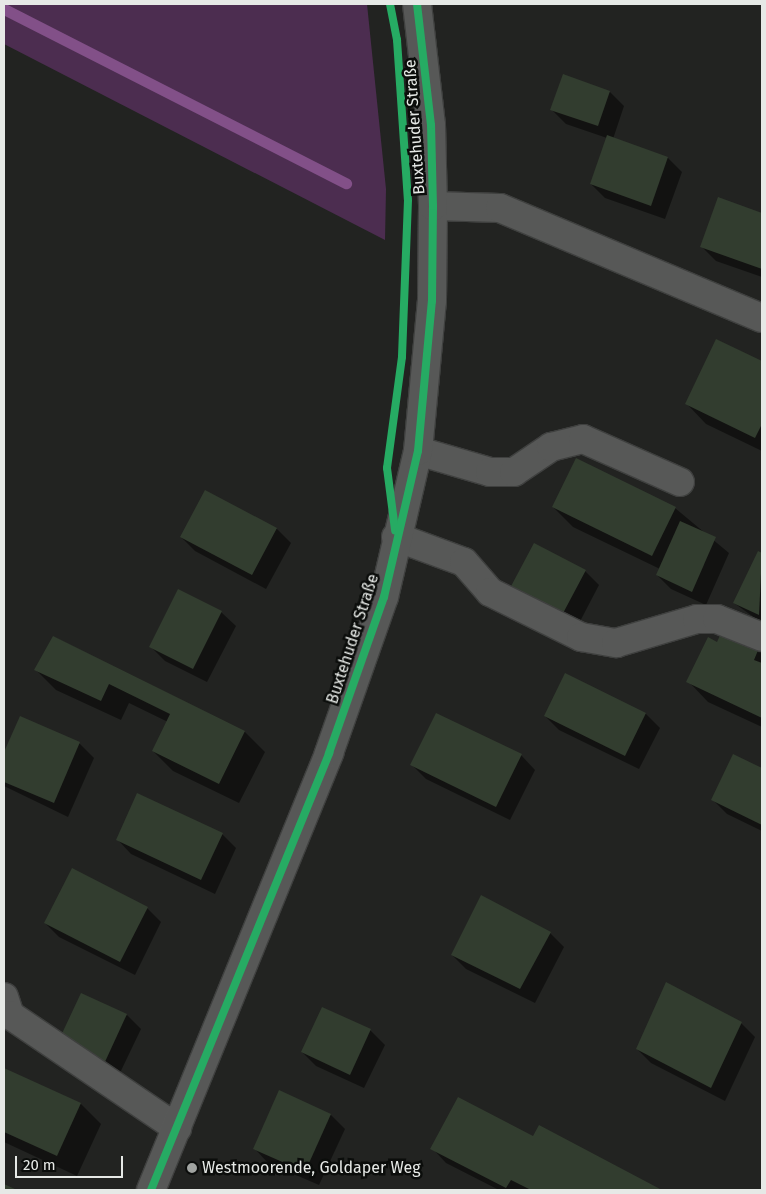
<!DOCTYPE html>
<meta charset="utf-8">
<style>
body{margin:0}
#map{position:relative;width:766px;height:1194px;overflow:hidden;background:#222321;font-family:"Fira Sans",sans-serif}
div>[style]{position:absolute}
.green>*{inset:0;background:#4c2d50}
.shadow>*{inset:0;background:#0007}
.stream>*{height:11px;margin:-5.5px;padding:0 5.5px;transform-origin:5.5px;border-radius:5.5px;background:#825088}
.building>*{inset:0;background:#323d2f}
.roads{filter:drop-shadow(1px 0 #3f403f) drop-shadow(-1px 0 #3f403f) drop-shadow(0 1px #3f403f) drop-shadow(0 -1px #3f403f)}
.minor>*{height:28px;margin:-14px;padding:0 14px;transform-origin:14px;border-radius:14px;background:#575857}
.cycleway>*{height:8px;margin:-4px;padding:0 4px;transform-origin:4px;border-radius:4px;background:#26ab63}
.dots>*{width:14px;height:14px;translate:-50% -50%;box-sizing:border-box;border:2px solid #0b0d0b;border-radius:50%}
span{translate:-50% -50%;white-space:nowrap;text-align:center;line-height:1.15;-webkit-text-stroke:5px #0b0d0b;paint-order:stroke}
.street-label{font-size:16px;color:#e6e9e6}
.poi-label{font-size:16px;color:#e6e9e6}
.left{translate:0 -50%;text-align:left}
.frame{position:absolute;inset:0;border:5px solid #e6e9e6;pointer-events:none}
.scale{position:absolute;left:15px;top:1156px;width:108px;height:22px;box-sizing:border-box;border:2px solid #e6e9e6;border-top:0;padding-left:6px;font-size:15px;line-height:18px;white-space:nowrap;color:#e6e9e6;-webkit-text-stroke:4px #0b0d0b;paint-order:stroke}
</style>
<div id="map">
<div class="green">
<i style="clip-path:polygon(4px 4px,367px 4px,386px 189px,385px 240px,4px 44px)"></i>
</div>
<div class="shadow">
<i style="clip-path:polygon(610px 92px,624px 106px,613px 139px,668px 158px,682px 172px,665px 219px,605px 198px,591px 184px,607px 138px,566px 124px,552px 110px)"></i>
<i style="clip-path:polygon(719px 199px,762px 214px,762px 277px,716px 261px,702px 247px)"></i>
<i style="clip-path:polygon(717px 340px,762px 362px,762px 451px,706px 424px,686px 403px)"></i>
<i style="clip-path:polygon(553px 507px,675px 508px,729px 553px,706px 605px,671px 589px,657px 575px,660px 569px,573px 527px)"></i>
<i style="clip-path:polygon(277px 529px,291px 543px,266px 589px,195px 551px,181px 537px)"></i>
<i style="clip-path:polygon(759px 553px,762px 554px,762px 623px,734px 603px)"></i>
<i style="clip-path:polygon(585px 571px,599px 585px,575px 631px,525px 604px)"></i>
<i style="clip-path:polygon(221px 612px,236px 626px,207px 682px,165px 661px,151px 647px)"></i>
<i style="clip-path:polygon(54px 637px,245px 732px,265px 752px,239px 803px,173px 771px,153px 751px,168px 722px,129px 703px,121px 720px,56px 690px,36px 670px)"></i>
<i style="clip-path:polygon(718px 643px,762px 653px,762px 727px,708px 702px,688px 681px)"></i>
<i style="clip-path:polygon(565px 675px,646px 714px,660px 728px,639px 769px,559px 730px,545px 716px)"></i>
<i style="clip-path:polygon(20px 718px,80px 744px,94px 758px,68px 817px,4px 786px,4px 755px)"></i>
<i style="clip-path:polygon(521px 755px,535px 770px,510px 820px,426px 779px,412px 765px)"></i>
<i style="clip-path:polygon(733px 755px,762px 770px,762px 831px,727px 814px,713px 800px)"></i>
<i style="clip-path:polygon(222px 834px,236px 848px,215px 894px,131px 854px,117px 839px)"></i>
<i style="clip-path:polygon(147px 908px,161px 922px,135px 975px,59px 937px,45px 923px)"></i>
<i style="clip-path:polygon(550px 933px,564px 947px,535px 1003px,466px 969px,452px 955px)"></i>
<i style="clip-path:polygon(323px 1008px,370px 1030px,385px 1045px,364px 1088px,316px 1066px,302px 1052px)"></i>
<i style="clip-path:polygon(127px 1015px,141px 1029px,118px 1077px,74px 1056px)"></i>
<i style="clip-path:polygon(741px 1023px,755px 1037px,725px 1101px,651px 1063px,637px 1049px)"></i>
<i style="clip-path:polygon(4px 1069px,81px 1104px,101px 1124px,77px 1176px,4px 1142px)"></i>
<i style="clip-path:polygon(280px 1092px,331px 1115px,345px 1129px,319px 1185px,268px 1163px,254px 1148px)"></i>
<i style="clip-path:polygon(540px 1127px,660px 1190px,499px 1190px,446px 1163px,432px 1148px,533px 1137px)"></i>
</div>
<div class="stream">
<i style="left:4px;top:9px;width:384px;rotate:27deg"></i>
</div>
<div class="building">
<i style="clip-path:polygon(563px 74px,610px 91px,598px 126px,550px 110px)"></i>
<i style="clip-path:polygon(607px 135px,668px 157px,651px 206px,590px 184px)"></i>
<i style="clip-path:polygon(718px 197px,762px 213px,762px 269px,700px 247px)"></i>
<i style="clip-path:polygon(716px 339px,762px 361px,762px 424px,755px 438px,685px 404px)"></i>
<i style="clip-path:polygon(576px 458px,676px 507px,652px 556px,552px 507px)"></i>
<i style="clip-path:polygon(205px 490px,277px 528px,252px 575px,180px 537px)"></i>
<i style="clip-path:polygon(680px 521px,716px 537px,692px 592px,656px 575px)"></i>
<i style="clip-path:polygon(534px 543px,586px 570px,561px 617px,509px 590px)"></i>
<i style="clip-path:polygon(758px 551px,762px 553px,759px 615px,733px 603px)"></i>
<i style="clip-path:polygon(178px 589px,222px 611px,193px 669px,149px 647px)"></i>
<i style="clip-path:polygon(722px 631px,759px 648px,754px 660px,762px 663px,762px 718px,686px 682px,708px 637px,717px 642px)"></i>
<i style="clip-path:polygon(53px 636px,245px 731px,219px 784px,152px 751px,170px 714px,109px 684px,101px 701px,34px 670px)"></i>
<i style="clip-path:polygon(565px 673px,646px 713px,625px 756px,544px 716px)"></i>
<i style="clip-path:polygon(436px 713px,522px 754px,496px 807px,410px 765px)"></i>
<i style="clip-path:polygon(20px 716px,80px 742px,54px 803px,4px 782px,4px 752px)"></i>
<i style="clip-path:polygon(733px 754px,762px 768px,762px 825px,711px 800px)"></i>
<i style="clip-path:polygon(137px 793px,223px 833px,201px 880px,116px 840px)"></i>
<i style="clip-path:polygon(72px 868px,148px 907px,120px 962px,44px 923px)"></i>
<i style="clip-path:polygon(481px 895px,551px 932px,520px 989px,451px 955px)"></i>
<i style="clip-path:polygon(666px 982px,742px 1022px,711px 1088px,636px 1049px)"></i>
<i style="clip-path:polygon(81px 993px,127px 1014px,104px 1064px,58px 1042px)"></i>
<i style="clip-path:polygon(322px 1007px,371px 1029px,350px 1075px,301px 1052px)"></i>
<i style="clip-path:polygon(4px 1068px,81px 1103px,57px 1156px,4px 1132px)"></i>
<i style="clip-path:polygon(279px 1090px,331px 1114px,305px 1172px,253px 1149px)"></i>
<i style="clip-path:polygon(458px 1097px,533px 1136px,539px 1125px,662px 1190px,531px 1190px,511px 1180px,506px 1188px,430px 1149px)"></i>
<i style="clip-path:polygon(4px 1184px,17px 1190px,4px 1190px)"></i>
</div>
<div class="roads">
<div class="minor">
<i style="left:433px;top:206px;width:67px;rotate:1.7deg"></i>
<i style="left:500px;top:208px;width:284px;rotate:22.8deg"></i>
<i style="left:418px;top:451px;width:75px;rotate:16.3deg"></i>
<i style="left:490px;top:472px;width:24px"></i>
<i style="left:514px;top:472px;width:45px;rotate:-34deg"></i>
<i style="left:551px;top:447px;width:33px;rotate:-14deg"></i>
<i style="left:583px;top:439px;width:106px;rotate:23.9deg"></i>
<i style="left:396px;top:537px;width:72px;rotate:20.2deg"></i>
<i style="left:464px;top:562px;width:40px;rotate:49deg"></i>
<i style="left:490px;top:592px;width:102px;rotate:26.3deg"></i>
<i style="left:581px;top:637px;width:36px;rotate:10deg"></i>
<i style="left:616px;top:643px;width:84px;rotate:-16.5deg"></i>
<i style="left:697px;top:619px;width:20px"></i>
<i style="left:717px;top:619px;width:48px;rotate:21.8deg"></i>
<i style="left:4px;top:997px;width:19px;rotate:72deg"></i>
<i style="left:10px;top:1015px;width:202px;rotate:34.1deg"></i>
<i style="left:151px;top:1190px;width:472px;rotate:-67.8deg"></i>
<i style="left:329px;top:753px;width:165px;rotate:-70.6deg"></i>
<i style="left:384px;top:597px;width:150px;rotate:-76.9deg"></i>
<i style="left:418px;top:451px;width:151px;rotate:-84.7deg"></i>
<i style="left:432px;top:301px;width:95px;rotate:-89.4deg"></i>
<i style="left:433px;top:206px;width:81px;rotate:-91.4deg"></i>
<i style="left:431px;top:125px;width:122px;rotate:-96.6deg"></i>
</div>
</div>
<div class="cycleway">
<i style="left:390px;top:4px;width:37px;rotate:79deg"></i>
<i style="left:397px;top:40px;width:160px;rotate:86.1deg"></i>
<i style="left:408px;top:200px;width:157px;rotate:92.2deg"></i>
<i style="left:402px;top:357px;width:112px;rotate:97.7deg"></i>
<i style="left:387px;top:468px;width:63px;rotate:82.6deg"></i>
<i style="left:151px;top:1190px;width:472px;rotate:-67.8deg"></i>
<i style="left:329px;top:753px;width:165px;rotate:-70.6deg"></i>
<i style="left:384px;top:597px;width:150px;rotate:-76.9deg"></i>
<i style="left:418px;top:451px;width:151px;rotate:-84.7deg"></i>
<i style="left:432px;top:301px;width:95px;rotate:-89.4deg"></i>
<i style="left:433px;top:206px;width:81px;rotate:-91.4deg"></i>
<i style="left:431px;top:125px;width:122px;rotate:-96.6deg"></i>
</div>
<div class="dots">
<i style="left:192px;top:1168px;background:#a1a4a1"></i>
</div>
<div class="street-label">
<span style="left:415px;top:127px;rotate:-94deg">Buxtehuder Straße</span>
<span style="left:353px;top:639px;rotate:-72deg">Buxtehuder Straße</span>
</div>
<div class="poi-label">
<span class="left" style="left:202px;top:1168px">Westmoorende, Goldaper Weg</span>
</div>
<div class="frame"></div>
<div class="scale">20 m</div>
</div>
